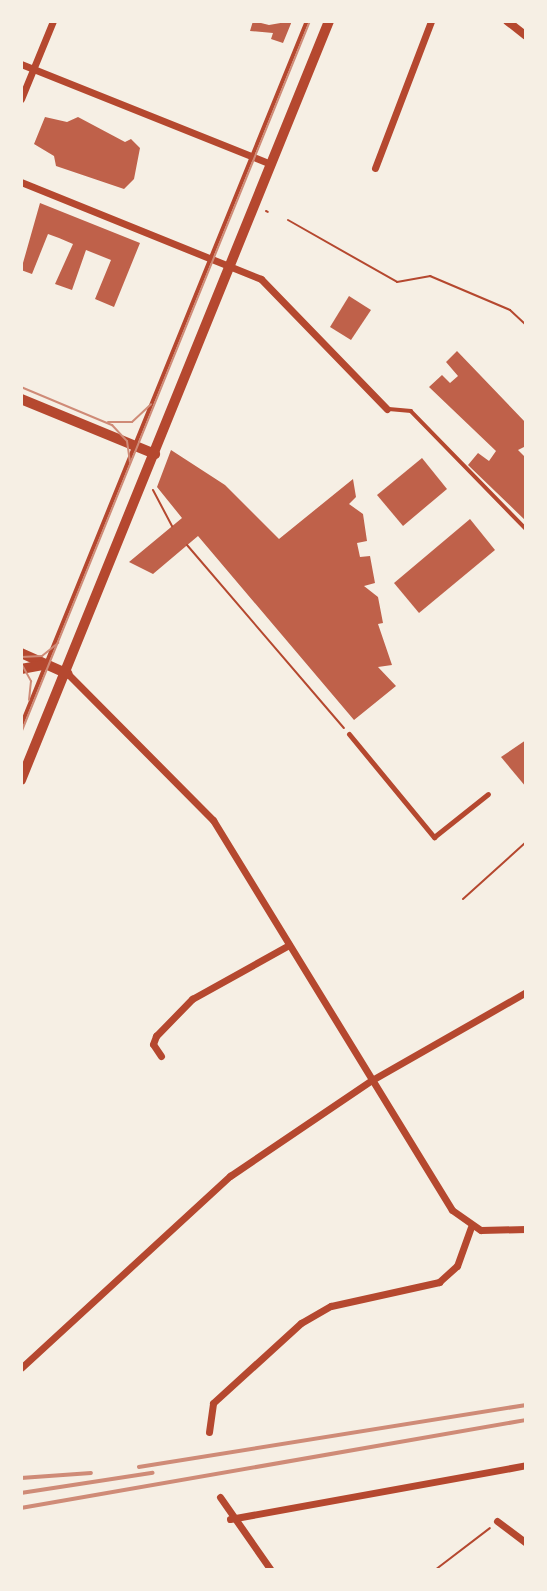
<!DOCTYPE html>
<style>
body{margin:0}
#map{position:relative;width:547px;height:1591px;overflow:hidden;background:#f6efe4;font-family:"Open Sans",sans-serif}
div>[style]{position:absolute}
.building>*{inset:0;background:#bf614a}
.path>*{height:2px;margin:-1px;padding:0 1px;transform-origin:1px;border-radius:1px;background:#b5482f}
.service>*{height:3.5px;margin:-1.75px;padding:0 1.75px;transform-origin:1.75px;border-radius:1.75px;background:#b5482f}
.pedestrian>*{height:5px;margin:-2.5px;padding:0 2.5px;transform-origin:2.5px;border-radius:2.5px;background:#b5482f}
.minor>*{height:7px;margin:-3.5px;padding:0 3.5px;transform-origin:3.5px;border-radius:3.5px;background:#b5482f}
.tertiary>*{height:8px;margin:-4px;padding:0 4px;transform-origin:4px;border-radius:4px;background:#b5482f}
.secondary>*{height:10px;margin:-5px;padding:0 5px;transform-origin:5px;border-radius:5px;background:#b5482f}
.primary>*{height:10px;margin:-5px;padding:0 5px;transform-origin:5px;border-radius:5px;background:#b5482f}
.tram>*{height:2px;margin:-1px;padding:0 1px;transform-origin:1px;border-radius:1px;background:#cf8b77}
.rail>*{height:3.5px;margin:-1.75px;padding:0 1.75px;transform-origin:1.75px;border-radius:1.75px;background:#cf8b77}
span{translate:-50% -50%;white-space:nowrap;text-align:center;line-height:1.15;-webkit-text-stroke:5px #f6efe4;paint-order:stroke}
.frame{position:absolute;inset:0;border:23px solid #f6efe4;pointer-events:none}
</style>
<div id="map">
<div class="building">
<i style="clip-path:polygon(253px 21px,269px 25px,292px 21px,283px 43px,271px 39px,273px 33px,250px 31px)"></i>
<i style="clip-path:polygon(45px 117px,67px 122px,78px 117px,125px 142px,131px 139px,140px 148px,134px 179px,124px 189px,56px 166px,54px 156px,34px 144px)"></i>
<i style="clip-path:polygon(40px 203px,140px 243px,114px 307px,95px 299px,111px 260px,86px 250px,72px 290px,55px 284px,73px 244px,59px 238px,48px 234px,32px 274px,21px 270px)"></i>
<i style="clip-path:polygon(349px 296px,371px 310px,351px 340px,330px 327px)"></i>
<i style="clip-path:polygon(457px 351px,526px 423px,526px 446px,518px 450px,526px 458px,526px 521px,468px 465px,478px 453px,489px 461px,496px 451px,429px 387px,442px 375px,450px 383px,458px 376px,446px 362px)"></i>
<i style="clip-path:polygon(171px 450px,225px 485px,279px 539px,353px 479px,356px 497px,349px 504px,363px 514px,367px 541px,357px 543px,360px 557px,370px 556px,375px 583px,364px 586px,378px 597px,383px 623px,378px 624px,392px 665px,378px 667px,396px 686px,354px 720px,198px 536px,153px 574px,129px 562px,182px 518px,157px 487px)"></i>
<i style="clip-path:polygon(422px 458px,447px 489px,403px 526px,377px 495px)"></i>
<i style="clip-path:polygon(470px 519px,495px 550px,419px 613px,394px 583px)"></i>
<i style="clip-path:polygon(526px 740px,526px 787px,501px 757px)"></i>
</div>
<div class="path">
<i style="left:266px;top:211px;width:2px;rotate:27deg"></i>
<i style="left:288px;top:220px;width:125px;rotate:29.6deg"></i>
<i style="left:397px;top:282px;width:34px;rotate:-10deg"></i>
<i style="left:430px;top:276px;width:87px;rotate:23deg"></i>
<i style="left:510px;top:310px;width:22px;rotate:43deg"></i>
<i style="left:153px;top:490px;width:41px;rotate:62.2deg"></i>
<i style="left:187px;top:545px;width:241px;rotate:49.4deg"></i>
<i style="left:463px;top:899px;width:85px;rotate:-42.1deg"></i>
<i style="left:435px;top:1570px;width:69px;rotate:-37.4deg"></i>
</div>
<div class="service">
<i style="left:389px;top:409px;width:22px;rotate:5deg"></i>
<i style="left:411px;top:411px;width:165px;rotate:45.7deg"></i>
<i style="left:21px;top:726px;width:761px;rotate:-67.92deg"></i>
</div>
<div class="pedestrian">
<i style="left:349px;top:734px;width:134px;rotate:50.5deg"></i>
<i style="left:434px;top:837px;width:69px;rotate:-38.5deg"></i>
</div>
<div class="minor">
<i style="left:21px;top:64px;width:269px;rotate:21.8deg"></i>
<i style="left:21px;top:99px;width:84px;rotate:-67.7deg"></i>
<i style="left:375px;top:168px;width:157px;rotate:-69.1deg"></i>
<i style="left:21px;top:182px;width:259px;rotate:22deg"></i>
<i style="left:261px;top:279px;width:181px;rotate:45.9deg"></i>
<i style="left:68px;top:674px;width:206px;rotate:45.2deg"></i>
<i style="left:213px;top:820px;width:457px;rotate:58.5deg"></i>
<i style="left:452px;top:1210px;width:35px;rotate:35deg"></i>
<i style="left:481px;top:1230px;width:45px;rotate:-1.3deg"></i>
<i style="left:161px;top:1056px;width:14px;rotate:-124deg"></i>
<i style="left:153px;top:1044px;width:9px;rotate:-69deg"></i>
<i style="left:156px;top:1036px;width:52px;rotate:-45.8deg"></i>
<i style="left:192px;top:999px;width:111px;rotate:-29.1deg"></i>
<i style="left:21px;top:1368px;width:284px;rotate:-42.6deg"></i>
<i style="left:230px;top:1176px;width:171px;rotate:-34.1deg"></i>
<i style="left:372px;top:1080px;width:177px;rotate:-29.7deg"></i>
<i style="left:209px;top:1432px;width:29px;rotate:-82deg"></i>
<i style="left:213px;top:1403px;width:119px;rotate:-42.3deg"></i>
<i style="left:301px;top:1323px;width:34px;rotate:-30deg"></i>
<i style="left:331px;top:1306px;width:111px;rotate:-12.5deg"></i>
<i style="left:439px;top:1282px;width:24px;rotate:-42deg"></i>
<i style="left:457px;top:1266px;width:41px;rotate:-70.3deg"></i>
<i style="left:220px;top:1497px;width:89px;rotate:55.1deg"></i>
<i style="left:230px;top:1519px;width:301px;rotate:-10.3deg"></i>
<i style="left:497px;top:1521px;width:36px;rotate:37deg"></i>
</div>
<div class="tertiary">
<i style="left:507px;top:21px;width:24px;rotate:38deg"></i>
</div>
<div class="secondary">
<i style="left:21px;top:399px;width:145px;rotate:22.3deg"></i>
<i style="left:21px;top:653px;width:51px;rotate:24.1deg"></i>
<i style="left:21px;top:669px;width:22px;rotate:-10deg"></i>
</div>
<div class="primary">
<i style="left:21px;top:780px;width:819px;rotate:-67.91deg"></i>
</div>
<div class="tram">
<i style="left:21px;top:387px;width:99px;rotate:22.7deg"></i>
<i style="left:112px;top:425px;width:22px;rotate:47deg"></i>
<i style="left:127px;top:441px;width:21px;rotate:82deg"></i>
<i style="left:108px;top:422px;width:24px"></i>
<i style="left:132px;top:422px;width:26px;rotate:-43deg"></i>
<i style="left:21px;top:657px;width:21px;rotate:-3deg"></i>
<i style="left:42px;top:656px;width:21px;rotate:-39deg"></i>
<i style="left:21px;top:663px;width:21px;rotate:61deg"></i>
<i style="left:31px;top:681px;width:19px;rotate:96deg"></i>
<i style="left:21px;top:733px;width:768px;rotate:-67.91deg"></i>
</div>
<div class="rail">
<i style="left:139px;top:1467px;width:392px;rotate:-9.1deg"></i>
<i style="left:21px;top:1478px;width:70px;rotate:-4.1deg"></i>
<i style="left:21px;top:1493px;width:133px;rotate:-8.7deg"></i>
<i style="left:21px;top:1508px;width:513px;rotate:-9.88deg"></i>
</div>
<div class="frame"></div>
</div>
